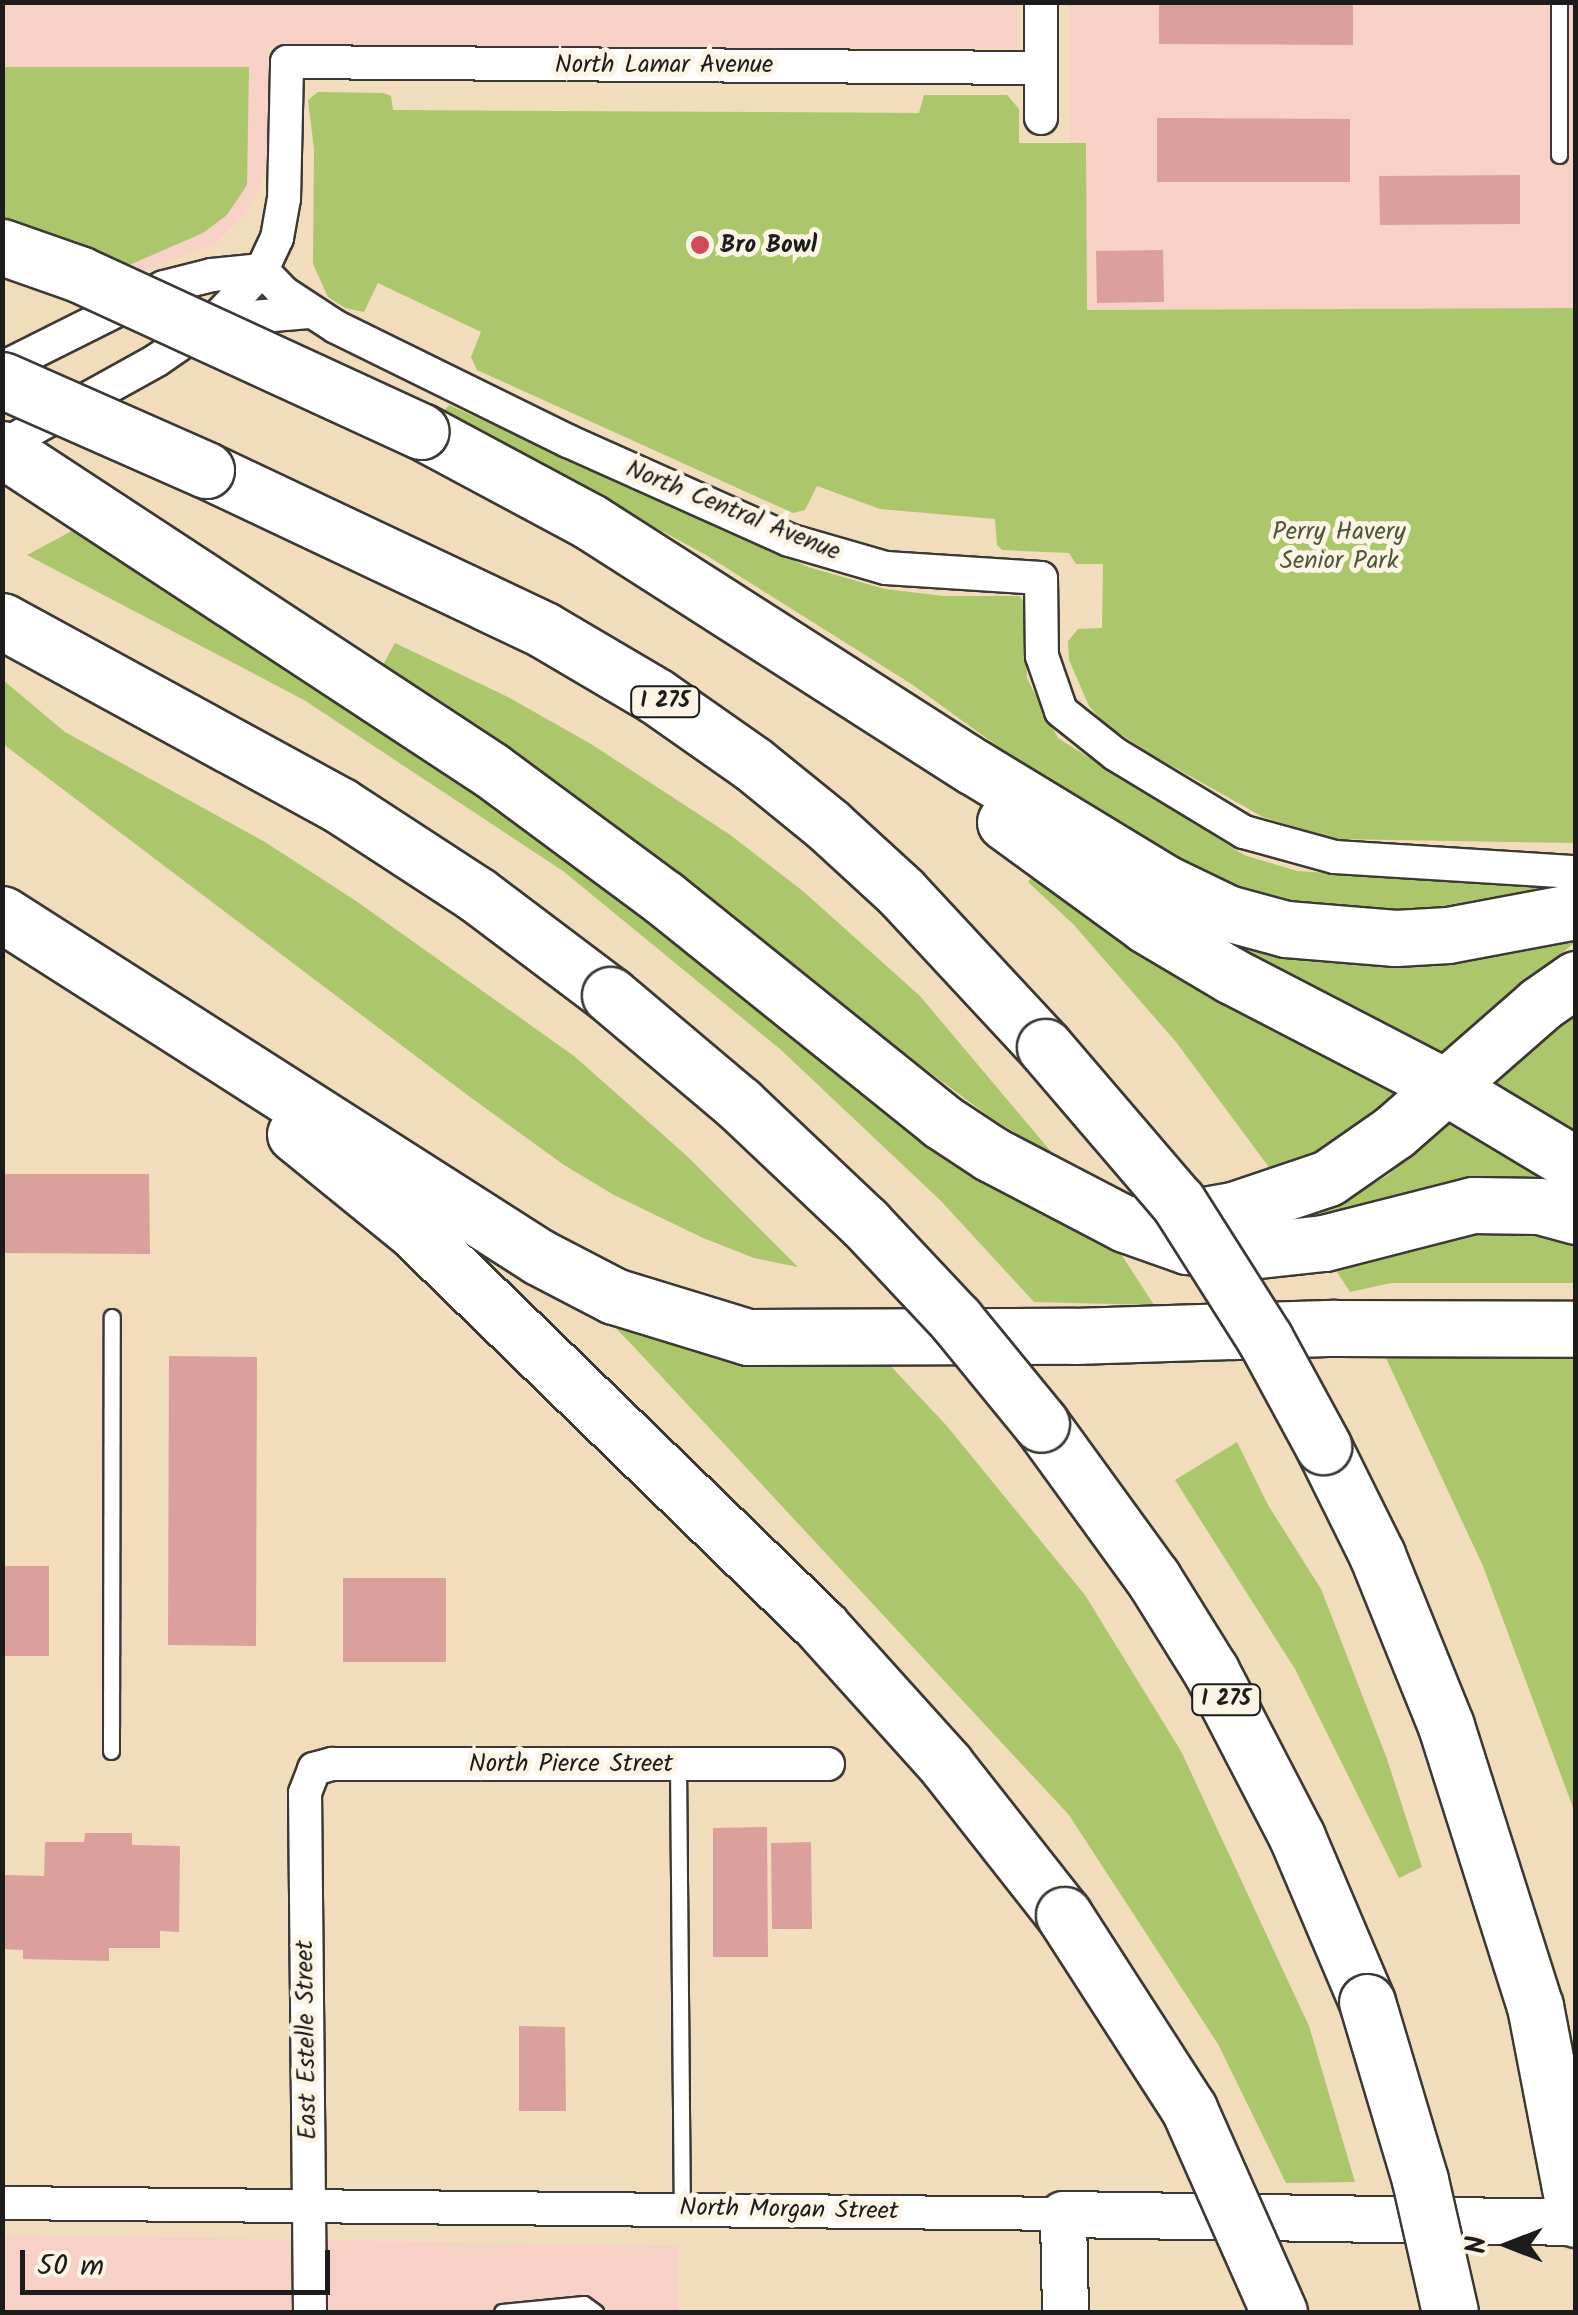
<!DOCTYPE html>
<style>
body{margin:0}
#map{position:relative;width:1578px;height:2315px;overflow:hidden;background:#f1ddbc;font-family:Kalam,sans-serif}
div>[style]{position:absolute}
.built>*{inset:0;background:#f7d1c6}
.green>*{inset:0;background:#acc66c}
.building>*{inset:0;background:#dba09b}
.roads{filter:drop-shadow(2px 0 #3c3934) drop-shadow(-2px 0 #3c3934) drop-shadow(0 2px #3c3934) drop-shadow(0 -2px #3c3934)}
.lane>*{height:15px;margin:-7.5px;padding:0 7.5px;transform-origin:7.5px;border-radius:7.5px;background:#fff}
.street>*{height:32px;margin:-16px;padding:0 16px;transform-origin:16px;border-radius:16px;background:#fff}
.secondary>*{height:45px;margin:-22.5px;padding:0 22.5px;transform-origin:22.5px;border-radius:22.5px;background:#fff}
.highway>*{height:55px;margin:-27.5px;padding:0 27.5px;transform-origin:27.5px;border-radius:27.5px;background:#fff}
.bridges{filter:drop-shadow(2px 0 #3c3934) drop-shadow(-2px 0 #3c3934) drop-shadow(0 2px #3c3934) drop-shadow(0 -2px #3c3934)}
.highway-bridge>*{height:55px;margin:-27.5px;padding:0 27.5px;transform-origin:27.5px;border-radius:27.5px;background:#fff}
.dots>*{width:28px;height:28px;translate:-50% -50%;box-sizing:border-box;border:5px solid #fcf5e5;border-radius:50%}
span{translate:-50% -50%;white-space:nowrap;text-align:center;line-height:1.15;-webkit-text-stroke:10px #fcf5e5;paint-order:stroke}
.shield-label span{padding:2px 8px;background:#fcf5e5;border:2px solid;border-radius:8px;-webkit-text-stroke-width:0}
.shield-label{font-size:22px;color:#1c1c1c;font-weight:700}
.street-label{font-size:25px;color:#1c1c1c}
.poi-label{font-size:25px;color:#1c1c1c;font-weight:700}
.left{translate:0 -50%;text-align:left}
.park-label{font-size:25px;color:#4e5838}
.frame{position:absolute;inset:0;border:5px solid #1c1c1c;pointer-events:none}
.north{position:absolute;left:1458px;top:2195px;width:100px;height:100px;-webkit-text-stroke:8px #fcf5e5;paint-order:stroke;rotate:270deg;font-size:28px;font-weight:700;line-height:40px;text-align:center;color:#1c1c1c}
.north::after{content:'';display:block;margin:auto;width:35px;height:45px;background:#1c1c1c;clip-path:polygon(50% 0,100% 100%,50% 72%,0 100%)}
.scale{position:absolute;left:20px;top:2250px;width:310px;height:45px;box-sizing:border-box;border:5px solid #1c1c1c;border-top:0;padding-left:12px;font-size:30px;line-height:35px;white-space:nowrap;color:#1c1c1c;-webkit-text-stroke:8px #fcf5e5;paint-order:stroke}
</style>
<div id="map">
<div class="built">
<i style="clip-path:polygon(1017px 2px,1017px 48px,268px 47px,268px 147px,260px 190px,246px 214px,215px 244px,140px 272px,3px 218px,2px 3px)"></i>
<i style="clip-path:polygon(1069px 3px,1575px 3px,1575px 308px,1087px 310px,1086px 144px,1070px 143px)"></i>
<i style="clip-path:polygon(3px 2235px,678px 2246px,678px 2312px,3px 2312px)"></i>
</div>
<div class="green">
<i style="clip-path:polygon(2px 67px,249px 67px,247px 185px,227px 215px,203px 233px,127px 266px,3px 218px)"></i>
<i style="clip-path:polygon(318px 92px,383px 93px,391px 96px,393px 110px,919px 113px,924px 95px,1007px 95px,1019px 109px,1019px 143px,1086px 143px,1087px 310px,1575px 308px,1575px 843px,1335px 839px,1263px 817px,1149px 753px,1104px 723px,1089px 706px,1069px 660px,1068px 641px,1078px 629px,1102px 628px,1103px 564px,1076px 564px,1069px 553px,1002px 550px,997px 545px,995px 519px,880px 509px,817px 486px,805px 510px,793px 513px,477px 370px,471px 357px,481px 332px,378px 283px,364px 312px,345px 308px,328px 297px,313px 264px,314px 149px,308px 100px)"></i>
<i style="clip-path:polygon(449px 405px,808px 567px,885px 589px,944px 596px,1020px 596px,1024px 603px,1027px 678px,1058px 738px,1244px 855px,1297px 871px,1555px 887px,1497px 909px,1448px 918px,1258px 901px,1091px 814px,913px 685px,706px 555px,443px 412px)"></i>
<i style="clip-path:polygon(83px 525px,247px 623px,1112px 1240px,1154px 1305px,1034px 1302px,941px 1201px,780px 1049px,563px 871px,304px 700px,27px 555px)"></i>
<i style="clip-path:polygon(395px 643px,508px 697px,591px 744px,729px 834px,804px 892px,920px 996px,1058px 1160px,987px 1115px,545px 785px,380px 670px)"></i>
<i style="clip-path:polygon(3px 680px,65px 732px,265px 842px,356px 901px,574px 1056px,687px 1156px,798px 1267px,754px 1258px,703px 1238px,614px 1195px,564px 1165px,466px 1094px,3px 744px)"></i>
<i style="clip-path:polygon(1037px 871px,1407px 1086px,1359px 1132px,1277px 1178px,1176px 1042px,1074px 925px,1028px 882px)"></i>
<i style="clip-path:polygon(1174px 906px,1575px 925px,1575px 942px,1439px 1061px,1281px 980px)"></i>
<i style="clip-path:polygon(1575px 1010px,1575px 1134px,1490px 1085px)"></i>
<i style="clip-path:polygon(1457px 1115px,1575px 1180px,1305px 1222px,1387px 1176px)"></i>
<i style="clip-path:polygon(506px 1201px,574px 1247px,624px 1272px,870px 1344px,946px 1425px,1085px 1595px,1181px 1751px,1309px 2026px,1355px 2182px,1286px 2183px,1218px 2044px,1069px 1815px,634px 1347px,500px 1209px)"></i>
<i style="clip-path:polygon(1496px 1218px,1575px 1235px,1575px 1283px,1391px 1283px,1350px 1292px,1330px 1261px)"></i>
<i style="clip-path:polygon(1385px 1356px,1575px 1357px,1575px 1813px,1483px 1566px)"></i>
<i style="clip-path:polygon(1237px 1442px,1268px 1505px,1321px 1589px,1387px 1759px,1422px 1867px,1399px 1878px,1295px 1669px,1175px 1480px)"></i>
</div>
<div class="building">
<i style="clip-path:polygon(1159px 2px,1353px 2px,1353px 45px,1159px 44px)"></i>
<i style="clip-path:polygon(1157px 118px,1350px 119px,1350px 182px,1157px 182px)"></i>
<i style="clip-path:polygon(1520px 175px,1520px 224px,1380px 225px,1379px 176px)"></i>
<i style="clip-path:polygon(1163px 250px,1164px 302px,1097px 303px,1096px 251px)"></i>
<i style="clip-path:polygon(2px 1174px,149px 1174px,150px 1254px,2px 1253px)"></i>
<i style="clip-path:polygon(169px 1356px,257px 1357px,256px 1646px,168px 1645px)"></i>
<i style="clip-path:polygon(2px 1566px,49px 1566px,49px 1656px,2px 1656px)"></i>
<i style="clip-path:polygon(343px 1578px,446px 1578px,446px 1662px,343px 1662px)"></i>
<i style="clip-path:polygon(767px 1827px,768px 1957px,713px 1957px,713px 1828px)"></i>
<i style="clip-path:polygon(85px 1833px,132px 1833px,132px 1845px,180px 1846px,179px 1932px,160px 1931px,160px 1948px,109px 1948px,109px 1961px,23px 1959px,23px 1950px,2px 1949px,2px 1875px,44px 1876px,45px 1842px,84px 1842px)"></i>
<i style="clip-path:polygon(811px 1842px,812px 1929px,772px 1929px,771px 1843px)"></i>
<i style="clip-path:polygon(519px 2026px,565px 2027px,566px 2111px,519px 2111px)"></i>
</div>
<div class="roads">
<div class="lane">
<i style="left:1559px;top:2px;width:153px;rotate:90deg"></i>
<i style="left:111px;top:1751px;width:434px;rotate:-89.9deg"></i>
<i style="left:678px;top:1764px;width:445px;rotate:89.5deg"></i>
<i style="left:502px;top:2312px;width:82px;rotate:-5.6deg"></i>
<i style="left:584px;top:2304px;width:14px;rotate:36deg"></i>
</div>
<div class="street">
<i style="left:1041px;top:2px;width:116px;rotate:90deg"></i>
<i style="left:215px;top:320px;width:96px;rotate:-4.8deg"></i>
<i style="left:2px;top:368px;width:181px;rotate:-26.6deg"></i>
<i style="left:164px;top:287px;width:49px;rotate:-14deg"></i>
<i style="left:212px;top:275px;width:50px;rotate:-5.7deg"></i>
<i style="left:262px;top:270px;width:32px;rotate:46deg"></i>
<i style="left:284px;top:293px;width:62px;rotate:33.2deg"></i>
<i style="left:336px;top:327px;width:258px;rotate:26.2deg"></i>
<i style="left:568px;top:441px;width:242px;rotate:24.1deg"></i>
<i style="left:789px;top:540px;width:101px;rotate:16.1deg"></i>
<i style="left:886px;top:568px;width:155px;rotate:3.7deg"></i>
<i style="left:1041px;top:578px;width:78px;rotate:89.3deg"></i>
<i style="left:1042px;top:656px;width:58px;rotate:70.9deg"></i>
<i style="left:1061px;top:711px;width:69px;rotate:38.5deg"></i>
<i style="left:1115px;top:754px;width:151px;rotate:31.2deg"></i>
<i style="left:1244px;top:832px;width:94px;rotate:15.4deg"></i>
<i style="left:1335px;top:857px;width:241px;rotate:3.6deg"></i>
<i style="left:2px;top:446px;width:177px;rotate:-29deg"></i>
<i style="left:157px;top:360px;width:70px;rotate:-34.6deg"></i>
<i style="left:215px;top:320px;width:69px;rotate:-46.8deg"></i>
<i style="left:262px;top:270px;width:35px;rotate:-65deg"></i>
<i style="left:277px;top:238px;width:40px;rotate:-80deg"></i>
<i style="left:284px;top:199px;width:137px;rotate:-88.7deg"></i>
<i style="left:287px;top:62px;width:754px;rotate:0.46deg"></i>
<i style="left:2px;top:2203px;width:1061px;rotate:0.59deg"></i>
<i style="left:310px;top:2312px;width:519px;rotate:-90.55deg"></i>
<i style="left:305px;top:1793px;width:26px;rotate:-69deg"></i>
<i style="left:314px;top:1769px;width:19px;rotate:-16deg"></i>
<i style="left:332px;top:1764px;width:496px"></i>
</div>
<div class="secondary">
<i style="left:1065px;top:2312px;width:98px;rotate:-91.2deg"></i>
<i style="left:1063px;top:2214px;width:513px;rotate:0.89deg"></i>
</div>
<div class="highway">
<i style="left:421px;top:431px;width:191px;rotate:28.2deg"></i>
<i style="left:589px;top:521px;width:457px;rotate:32.6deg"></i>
<i style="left:974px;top:767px;width:223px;rotate:31.3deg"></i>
<i style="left:1165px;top:883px;width:69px;rotate:25.8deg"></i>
<i style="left:1227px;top:913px;width:61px;rotate:15.2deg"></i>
<i style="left:1286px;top:929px;width:110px;rotate:4.7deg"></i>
<i style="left:1396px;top:938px;width:52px;rotate:-3.3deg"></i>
<i style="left:1448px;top:935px;width:130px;rotate:-10.6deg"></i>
<i style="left:2px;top:449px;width:585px;rotate:33.28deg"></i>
<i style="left:491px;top:770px;width:215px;rotate:36.5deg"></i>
<i style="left:664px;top:898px;width:356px;rotate:38.8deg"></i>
<i style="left:941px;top:1121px;width:60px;rotate:33.4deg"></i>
<i style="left:991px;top:1154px;width:151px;rotate:27.6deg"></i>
<i style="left:1125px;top:1224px;width:66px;rotate:19.5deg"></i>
<i style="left:1187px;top:1246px;width:63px;rotate:4.5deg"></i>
<i style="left:1250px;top:1251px;width:74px;rotate:-6.2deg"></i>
<i style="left:1324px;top:1243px;width:154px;rotate:-14.3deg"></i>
<i style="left:1473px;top:1205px;width:66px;rotate:0.9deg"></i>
<i style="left:1539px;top:1206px;width:38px;rotate:15deg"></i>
<i style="left:206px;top:470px;width:374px;rotate:25.3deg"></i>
<i style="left:544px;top:630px;width:130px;rotate:30.5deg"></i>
<i style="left:656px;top:696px;width:118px;rotate:35deg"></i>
<i style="left:753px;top:764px;width:97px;rotate:39.1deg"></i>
<i style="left:828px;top:825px;width:99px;rotate:42.5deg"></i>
<i style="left:901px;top:892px;width:212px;rotate:47.1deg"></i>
<i style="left:2px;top:621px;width:386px;rotate:28.6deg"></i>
<i style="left:341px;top:806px;width:161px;rotate:33.1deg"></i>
<i style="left:476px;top:894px;width:168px;rotate:37deg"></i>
<i style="left:1005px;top:822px;width:175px;rotate:36.1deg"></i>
<i style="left:1146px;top:925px;width:100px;rotate:30.7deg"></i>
<i style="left:1232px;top:976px;width:241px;rotate:27.4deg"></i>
<i style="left:1446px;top:1087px;width:152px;rotate:31deg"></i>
<i style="left:2px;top:914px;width:637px;rotate:32.57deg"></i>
<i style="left:539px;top:1257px;width:85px;rotate:27.5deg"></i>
<i style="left:614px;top:1296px;width:140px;rotate:17deg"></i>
<i style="left:748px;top:1337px;width:326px;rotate:-0.2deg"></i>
<i style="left:1074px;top:1336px;width:261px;rotate:-1.8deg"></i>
<i style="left:1335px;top:1328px;width:241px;rotate:0.2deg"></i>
<i style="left:295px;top:1134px;width:152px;rotate:39.1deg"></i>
<i style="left:413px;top:1230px;width:569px;rotate:44.14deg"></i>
<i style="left:821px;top:1626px;width:187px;rotate:48deg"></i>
<i style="left:946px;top:1765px;width:191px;rotate:51.8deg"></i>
<i style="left:1153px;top:1215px;width:45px;rotate:1.3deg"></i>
<i style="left:1198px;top:1216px;width:36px;rotate:-10deg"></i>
<i style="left:1233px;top:1210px;width:100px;rotate:-18.6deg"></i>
<i style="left:1328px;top:1178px;width:80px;rotate:-34.9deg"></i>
<i style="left:1394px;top:1132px;width:194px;rotate:-41.2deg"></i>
<i style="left:1540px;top:1004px;width:44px;rotate:-34.8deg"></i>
<i style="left:1041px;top:1424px;width:190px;rotate:54deg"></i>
<i style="left:1153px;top:1578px;width:110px;rotate:58.1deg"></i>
<i style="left:1211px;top:1671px;width:187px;rotate:62.6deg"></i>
<i style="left:1297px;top:1837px;width:179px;rotate:67deg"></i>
<i style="left:1323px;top:1446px;width:122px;rotate:63.6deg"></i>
<i style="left:1377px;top:1555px;width:184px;rotate:68deg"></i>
<i style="left:1446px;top:1726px;width:294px;rotate:72.4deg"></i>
<i style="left:1535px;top:2006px;width:217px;rotate:79.1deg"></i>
</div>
</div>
<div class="bridges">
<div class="highway-bridge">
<i style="left:2px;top:247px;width:82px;rotate:19.3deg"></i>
<i style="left:79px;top:274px;width:376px;rotate:24.7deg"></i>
<i style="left:2px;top:380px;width:223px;rotate:23.8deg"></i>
<i style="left:610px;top:995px;width:169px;rotate:40.2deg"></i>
<i style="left:739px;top:1104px;width:173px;rotate:43.4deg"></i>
<i style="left:865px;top:1223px;width:133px;rotate:46.8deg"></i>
<i style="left:956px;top:1320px;width:134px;rotate:50.7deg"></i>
<i style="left:1045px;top:1047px;width:204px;rotate:49.4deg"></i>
<i style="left:1178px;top:1202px;width:162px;rotate:57.6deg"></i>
<i style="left:1265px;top:1339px;width:122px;rotate:61.5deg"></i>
<i style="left:1064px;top:1915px;width:231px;rotate:57.2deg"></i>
<i style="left:1189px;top:2109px;width:222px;rotate:66.1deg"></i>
<i style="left:1367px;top:2002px;width:186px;rotate:73.4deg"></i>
<i style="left:1420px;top:2180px;width:135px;rotate:77.2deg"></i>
</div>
</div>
<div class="dots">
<i style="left:700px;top:245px;background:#d1495b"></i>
</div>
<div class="shield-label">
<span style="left:665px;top:702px">I 275</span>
<span style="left:1226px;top:1700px">I 275</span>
</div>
<div class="street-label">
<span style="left:664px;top:65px">North Lamar Avenue</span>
<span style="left:733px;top:511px;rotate:22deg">North Central Avenue</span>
<span style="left:571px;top:1764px">North Pierce Street</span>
<span style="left:307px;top:2040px;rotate:-91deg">East Estelle Street</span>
<span style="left:789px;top:2210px;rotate:1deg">North Morgan Street</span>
</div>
<div class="poi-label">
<span class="left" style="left:720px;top:245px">Bro Bowl</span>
</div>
<div class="park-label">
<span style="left:1339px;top:547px">Perry Havery<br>Senior Park</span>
</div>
<div class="frame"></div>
<div class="north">N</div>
<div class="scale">50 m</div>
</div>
